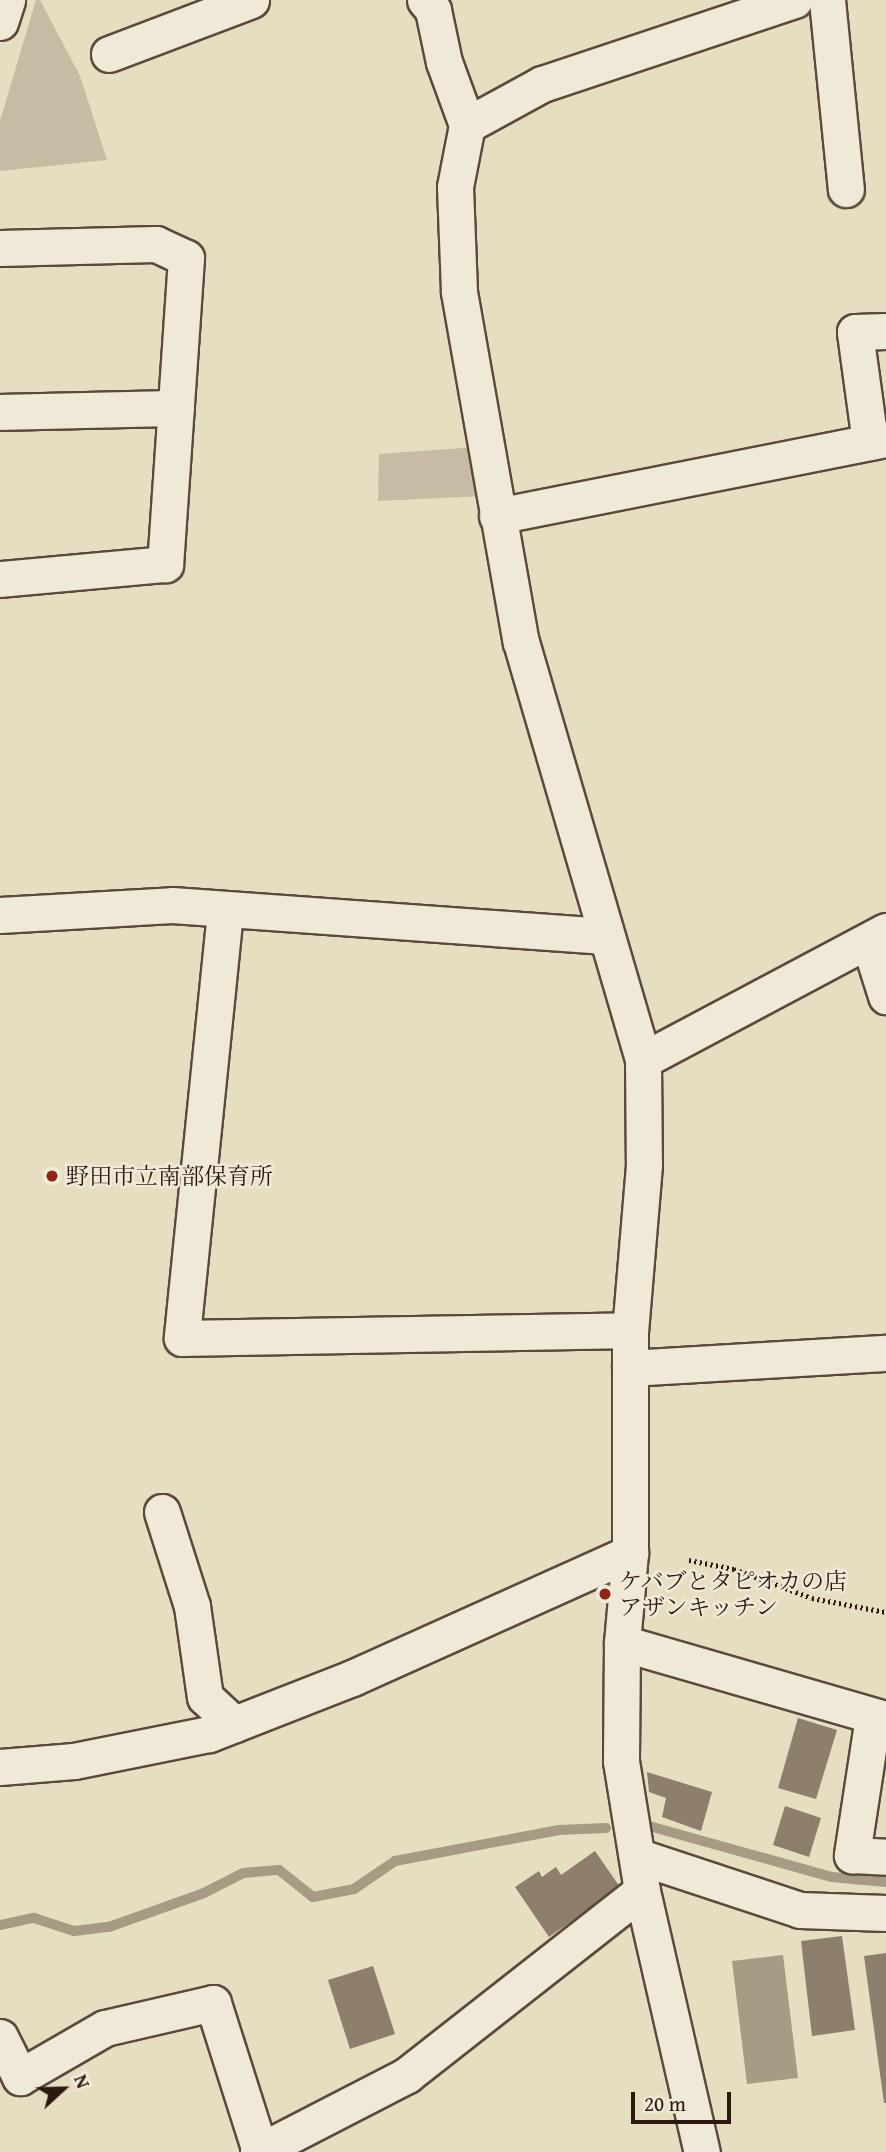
<!DOCTYPE html>
<meta charset="utf-8">
<style>
body{margin:0}
#map{position:relative;width:886px;height:2152px;overflow:hidden;background:#e6dec1;font-family:"Gentium Book Plus","Noto Serif JP",serif}
div>[style]{position:absolute}
.green>*{inset:0;background:#c7bca3}
.water>*{inset:0;background:#a79b84}
.stream>*{height:10px;margin:-5px;padding:0 5px;transform-origin:5px;border-radius:5px;background:#a79b84}
.building>*{inset:0;background:#8d7f6c}
.path>*{height:4.5px;margin-top:-2.25px;transform-origin:0;background:repeating-linear-gradient(90deg,#2d180f 0 2px,transparent 0 5.5px)}
.roads{filter:drop-shadow(2px 0 #5b4a3c) drop-shadow(-2px 0 #5b4a3c) drop-shadow(0 2px #5b4a3c) drop-shadow(0 -2px #5b4a3c)}
.minor>*{height:35px;margin:-17.5px;padding:0 17.5px;transform-origin:17.5px;border-radius:17.5px;background:#efead7}
.dots>*{width:19px;height:19px;translate:-50% -50%;box-sizing:border-box;border:4px solid #efead7;border-radius:50%}
span{translate:-50% -50%;white-space:nowrap;text-align:center;line-height:1.15;-webkit-text-stroke:5px #efead7;paint-order:stroke}
.poi-label{font-size:23px;color:#2d180f}
.left{translate:0 -50%;text-align:left}
.north{position:absolute;left:28px;top:2054px;width:70px;height:70px;-webkit-text-stroke:5px #efead7;paint-order:stroke;rotate:68deg;font-size:19px;font-weight:700;line-height:28px;text-align:center;color:#2d180f}
.north::after{content:'';display:block;margin:auto;width:24px;height:32px;background:#2d180f;clip-path:polygon(50% 0,100% 100%,50% 72%,0 100%)}
.scale{position:absolute;left:631px;top:2092px;width:100px;height:32px;box-sizing:border-box;border:4px solid #2d180f;border-top:0;padding-left:9px;font-size:21px;line-height:24px;white-space:nowrap;color:#2d180f;-webkit-text-stroke:5px #efead7;paint-order:stroke}
</style>
<div id="map">
<div class="green">
<i style="clip-path:polygon(36px 0,40px 0,80px 76px,107px 160px,0 171px,0 121px)"></i>
<i style="clip-path:polygon(477px 447px,484px 496px,378px 501px,379px 454px)"></i>
</div>
<div class="water">
<i style="clip-path:polygon(783px 1955px,798px 2078px,747px 2084px,732px 1961px)"></i>
</div>
<div class="stream">
<i style="left:649px;top:1826px;width:190px;rotate:15.6deg"></i>
<i style="left:832px;top:1877px;width:54px;rotate:5.3deg"></i>
<i style="left:0;top:1925px;width:35px;rotate:-12deg"></i>
<i style="left:34px;top:1918px;width:42px;rotate:18deg"></i>
<i style="left:74px;top:1931px;width:35px;rotate:-7deg"></i>
<i style="left:109px;top:1927px;width:101px;rotate:-19.7deg"></i>
<i style="left:204px;top:1893px;width:44px;rotate:-27.1deg"></i>
<i style="left:243px;top:1873px;width:36px;rotate:-5deg"></i>
<i style="left:279px;top:1870px;width:43px;rotate:38.5deg"></i>
<i style="left:313px;top:1897px;width:42px;rotate:-11deg"></i>
<i style="left:354px;top:1889px;width:50px;rotate:-34.3deg"></i>
<i style="left:395px;top:1861px;width:167px;rotate:-10.7deg"></i>
<i style="left:559px;top:1830px;width:47px;rotate:-2.4deg"></i>
</div>
<div class="building">
<i style="clip-path:polygon(798px 1718px,837px 1730px,816px 1799px,778px 1788px)"></i>
<i style="clip-path:polygon(647px 1772px,712px 1792px,701px 1831px,662px 1817px,666px 1798px,649px 1792px)"></i>
<i style="clip-path:polygon(785px 1806px,821px 1818px,809px 1857px,773px 1845px)"></i>
<i style="clip-path:polygon(595px 1851px,620px 1887px,549px 1937px,515px 1887px,539px 1871px,542px 1877px,556px 1867px,561px 1875px)"></i>
<i style="clip-path:polygon(842px 1936px,855px 2030px,812px 2036px,801px 1941px)"></i>
<i style="clip-path:polygon(886px 1953px,886px 2103px,884px 2103px,864px 1956px)"></i>
<i style="clip-path:polygon(373px 1966px,395px 2034px,350px 2049px,328px 1980px)"></i>
</div>
<div class="path">
<i style="left:689px;top:1560px;width:46px;rotate:11.3deg"></i>
<i style="left:734px;top:1569px;width:83px;rotate:20.4deg"></i>
<i style="left:812px;top:1598px;width:75px;rotate:10.7deg"></i>
</div>
<div class="roads">
<div class="minor">
<i style="left:425px;top:0;width:13px;rotate:51deg"></i>
<i style="left:433px;top:10px;width:53px;rotate:78.1deg"></i>
<i style="left:444px;top:62px;width:67px;rotate:69.9deg"></i>
<i style="left:467px;top:125px;width:63px;rotate:101deg"></i>
<i style="left:455px;top:187px;width:105px;rotate:87.8deg"></i>
<i style="left:459px;top:292px;width:355px;rotate:80deg"></i>
<i style="left:521px;top:642px;width:435px;rotate:73.7deg"></i>
<i style="left:643px;top:1060px;width:105px;rotate:89.5deg"></i>
<i style="left:644px;top:1165px;width:166px;rotate:94.8deg"></i>
<i style="left:630px;top:1330px;width:223px;rotate:90deg"></i>
<i style="left:630px;top:1553px;width:90px;rotate:95.1deg"></i>
<i style="left:622px;top:1643px;width:118px;rotate:90.5deg"></i>
<i style="left:621px;top:1761px;width:132px;rotate:80.8deg"></i>
<i style="left:642px;top:1891px;width:268px;rotate:77.1deg"></i>
<i style="left:827px;top:0;width:190px;rotate:84.3deg"></i>
<i style="left:0;top:22px;width:23px;rotate:-72deg"></i>
<i style="left:109px;top:54px;width:152px;rotate:-20.8deg"></i>
<i style="left:467px;top:125px;width:85px;rotate:-28.7deg"></i>
<i style="left:542px;top:84px;width:266px;rotate:-18.4deg"></i>
<i style="left:0;top:248px;width:156px;rotate:-1.5deg"></i>
<i style="left:156px;top:244px;width:33px;rotate:25deg"></i>
<i style="left:186px;top:258px;width:307px;rotate:93.9deg"></i>
<i style="left:165px;top:564px;width:166px;rotate:174.8deg"></i>
<i style="left:0;top:412px;width:176px;rotate:-1.3deg"></i>
<i style="left:870px;top:442px;width:111px;rotate:-97.8deg"></i>
<i style="left:855px;top:332px;width:31px;rotate:-2deg"></i>
<i style="left:497px;top:516px;width:397px;rotate:-11.2deg"></i>
<i style="left:225px;top:912px;width:428px;rotate:95.8deg"></i>
<i style="left:182px;top:1338px;width:448px;rotate:-1deg"></i>
<i style="left:0;top:915px;width:172px;rotate:-3.3deg"></i>
<i style="left:172px;top:905px;width:434px;rotate:4.1deg"></i>
<i style="left:869px;top:942px;width:57px;rotate:72.5deg"></i>
<i style="left:643px;top:1060px;width:275px;rotate:-28deg"></i>
<i style="left:630px;top:1368px;width:256px;rotate:-3.4deg"></i>
<i style="left:162px;top:1512px;width:99px;rotate:72.3deg"></i>
<i style="left:192px;top:1606px;width:92px;rotate:81.9deg"></i>
<i style="left:205px;top:1697px;width:40px;rotate:43deg"></i>
<i style="left:622px;top:1643px;width:275px;rotate:16.1deg"></i>
<i style="left:873px;top:1717px;width:140px;rotate:98.7deg"></i>
<i style="left:852px;top:1855px;width:34px;rotate:3deg"></i>
<i style="left:0;top:1767px;width:74px;rotate:-4.6deg"></i>
<i style="left:74px;top:1761px;width:138px;rotate:-11.3deg"></i>
<i style="left:209px;top:1734px;width:154px;rotate:-21.4deg"></i>
<i style="left:352px;top:1678px;width:305px;rotate:-24.2deg"></i>
<i style="left:637px;top:1856px;width:172px;rotate:18.3deg"></i>
<i style="left:800px;top:1910px;width:86px;rotate:2deg"></i>
<i style="left:0;top:2037px;width:45px;rotate:63.4deg"></i>
<i style="left:20px;top:2077px;width:98px;rotate:-30deg"></i>
<i style="left:105px;top:2028px;width:111px;rotate:-13deg"></i>
<i style="left:213px;top:2003px;width:152px;rotate:72.4deg"></i>
<i style="left:258px;top:2152px;width:168px;rotate:-27.3deg"></i>
<i style="left:407px;top:2075px;width:298px;rotate:-38.1deg"></i>
</div>
</div>
<div class="dots">
<i style="left:52px;top:1176px;background:#8f2418"></i>
<i style="left:605px;top:1594px;background:#8f2418"></i>
</div>
<div class="poi-label">
<span class="left" style="left:66px;top:1176px">野田市立南部保育所</span>
<span class="left" style="left:619px;top:1594px">ケバブとタピオカの店<br>アザンキッチン</span>
</div>
<div class="north">N</div>
<div class="scale">20 m</div>
</div>
